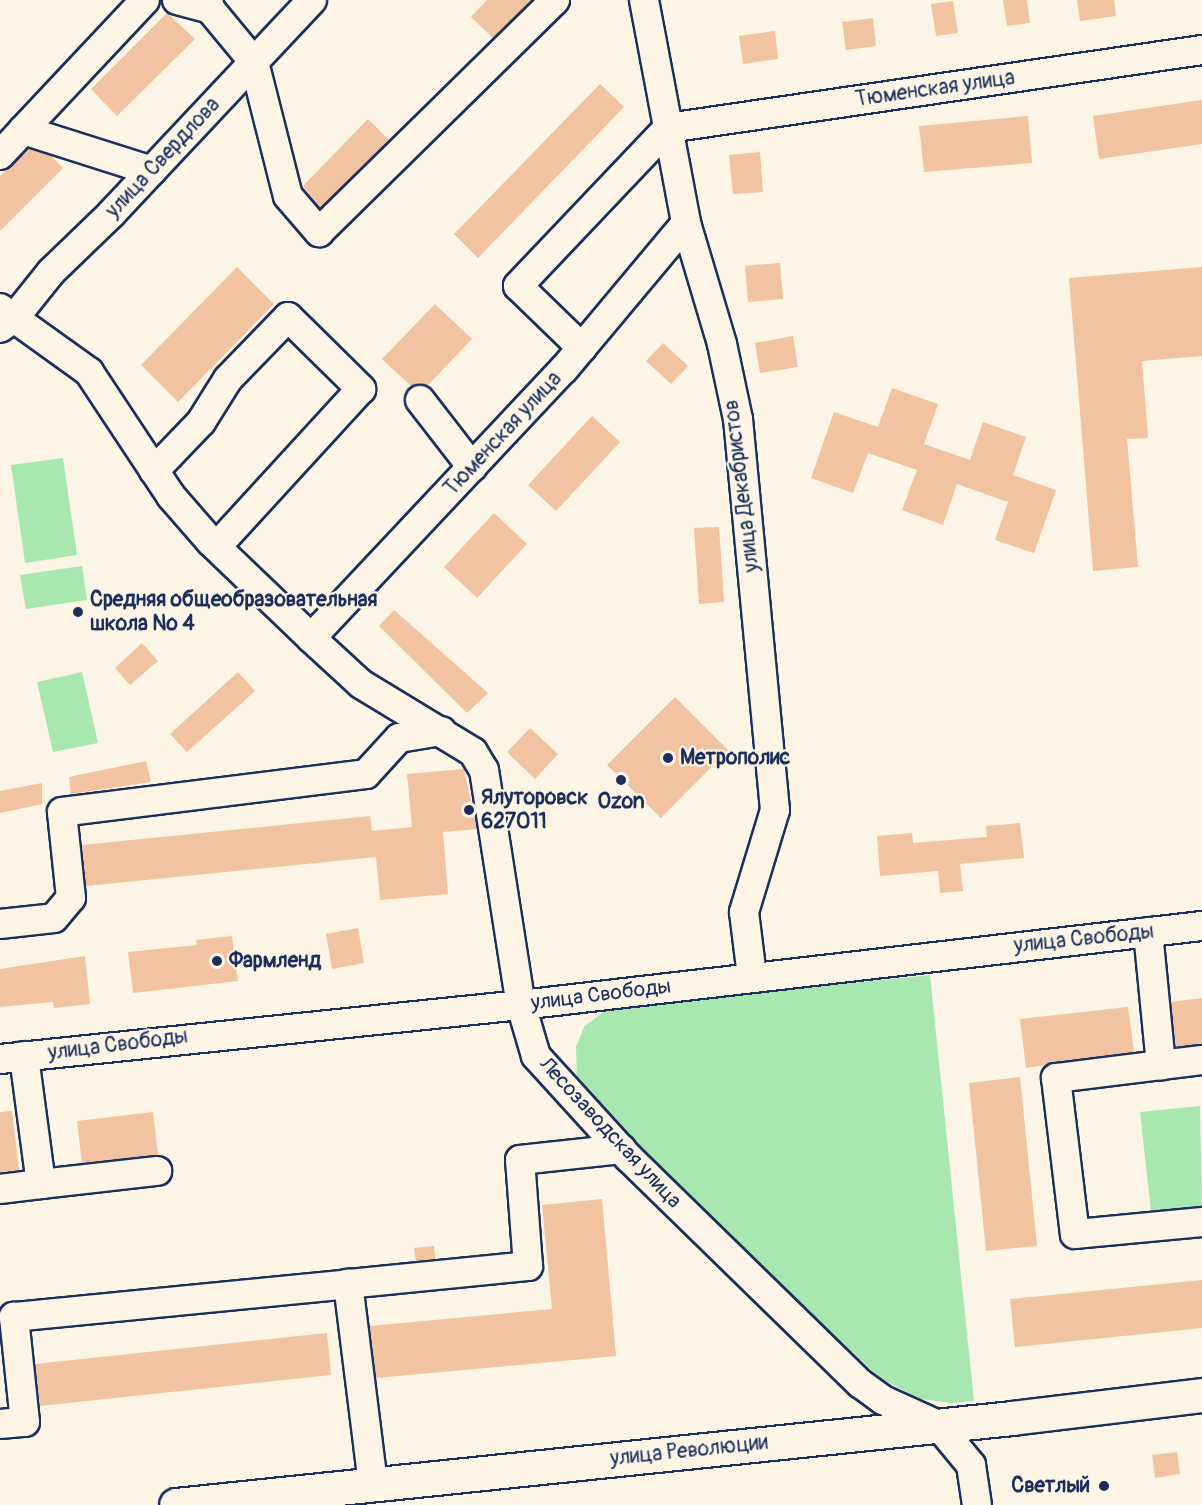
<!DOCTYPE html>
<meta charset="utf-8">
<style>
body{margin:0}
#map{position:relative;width:1202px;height:1505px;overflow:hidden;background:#fcf5e5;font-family:Pangolin,sans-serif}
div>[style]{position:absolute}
.green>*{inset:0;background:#a8e8b0}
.building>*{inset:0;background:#f1c3a0}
.roads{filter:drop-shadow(2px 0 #1b2f5e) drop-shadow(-2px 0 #1b2f5e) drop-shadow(0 2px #1b2f5e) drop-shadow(0 -2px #1b2f5e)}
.minor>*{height:28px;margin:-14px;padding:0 14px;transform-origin:14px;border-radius:14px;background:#fcf5e5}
.major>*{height:33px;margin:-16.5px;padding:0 16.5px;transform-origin:16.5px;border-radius:16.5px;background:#fcf5e5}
.dots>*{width:16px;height:16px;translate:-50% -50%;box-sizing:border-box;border:3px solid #fcf5e5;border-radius:50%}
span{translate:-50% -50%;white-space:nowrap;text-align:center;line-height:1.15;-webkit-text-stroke:4.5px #fcf5e5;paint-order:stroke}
.street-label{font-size:21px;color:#1b2f5e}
.poi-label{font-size:21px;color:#1b2f5e;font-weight:700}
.left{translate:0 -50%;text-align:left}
.right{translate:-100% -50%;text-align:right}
</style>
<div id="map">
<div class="green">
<i style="clip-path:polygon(63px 458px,77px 555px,25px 563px,11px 465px)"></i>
<i style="clip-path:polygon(82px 566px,87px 600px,26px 609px,20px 575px)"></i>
<i style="clip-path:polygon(82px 672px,98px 743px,53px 752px,37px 682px)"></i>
<i style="clip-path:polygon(930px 975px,974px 1401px,951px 1403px,920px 1399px,880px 1378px,622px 1137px,577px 1083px,576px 1047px,584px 1027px,603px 1012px,620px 1007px)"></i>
<i style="clip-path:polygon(1200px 1106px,1202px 1207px,1151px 1212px,1140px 1112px)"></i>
</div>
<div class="building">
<i style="clip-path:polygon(487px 0,531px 0,493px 38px,471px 17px)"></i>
<i style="clip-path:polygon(1003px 0,1027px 0,1030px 23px,1007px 26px)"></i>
<i style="clip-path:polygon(1077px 0,1114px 0,1116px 16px,1080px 21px)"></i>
<i style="clip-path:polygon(953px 1px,958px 33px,936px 36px,931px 4px)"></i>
<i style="clip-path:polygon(167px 13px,195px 39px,117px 116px,91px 89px)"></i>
<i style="clip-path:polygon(873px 18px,876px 46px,846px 50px,842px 22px)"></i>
<i style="clip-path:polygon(775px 31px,778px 59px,743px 64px,739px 36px)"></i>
<i style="clip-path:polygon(600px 84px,624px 107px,478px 258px,454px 234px)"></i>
<i style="clip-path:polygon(1202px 100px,1202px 144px,1099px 159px,1093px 116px)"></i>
<i style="clip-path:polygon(1028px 116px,1032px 163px,924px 172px,919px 126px)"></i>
<i style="clip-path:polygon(368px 119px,389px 140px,320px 208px,303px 186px)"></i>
<i style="clip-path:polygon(28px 149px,51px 156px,63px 168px,0 231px,0 176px)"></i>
<i style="clip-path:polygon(760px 152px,763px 192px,733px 194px,729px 155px)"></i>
<i style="clip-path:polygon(780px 263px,783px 299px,748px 302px,745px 266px)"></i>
<i style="clip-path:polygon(237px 267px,274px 304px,178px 402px,141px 365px)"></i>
<i style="clip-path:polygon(1202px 267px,1202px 356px,1142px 361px,1148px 438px,1127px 439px,1138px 567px,1093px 571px,1069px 278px)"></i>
<i style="clip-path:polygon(435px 304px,472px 339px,427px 386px,411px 386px,382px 359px)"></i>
<i style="clip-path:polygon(793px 336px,798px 367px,760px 373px,755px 343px)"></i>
<i style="clip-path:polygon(663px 343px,688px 366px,671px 384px,646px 361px)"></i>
<i style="clip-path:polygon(892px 388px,938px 404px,924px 444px,970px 460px,983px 422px,1026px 437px,1013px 475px,1056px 490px,1034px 553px,995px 540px,1008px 502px,957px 484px,943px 525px,902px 510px,917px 470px,868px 453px,853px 493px,811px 478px,834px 412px,878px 427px)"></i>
<i style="clip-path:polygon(592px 416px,620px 442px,556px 511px,528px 485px)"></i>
<i style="clip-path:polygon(494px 513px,527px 544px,477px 598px,444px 567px)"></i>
<i style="clip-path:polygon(719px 527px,724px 602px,699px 604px,694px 528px)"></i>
<i style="clip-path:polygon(394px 610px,488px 693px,467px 713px,379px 626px)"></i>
<i style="clip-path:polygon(142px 643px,158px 661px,130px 685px,115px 668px)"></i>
<i style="clip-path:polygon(238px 672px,255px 691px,187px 752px,170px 734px)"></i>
<i style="clip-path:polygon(675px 697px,728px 750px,661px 818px,607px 765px)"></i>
<i style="clip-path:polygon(530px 728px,558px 754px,535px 779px,507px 752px)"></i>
<i style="clip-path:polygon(146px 761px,151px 782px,71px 794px,69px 777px)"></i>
<i style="clip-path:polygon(464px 769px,477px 829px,443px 832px,448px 894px,380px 900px,376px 857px,86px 886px,82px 845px,370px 816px,372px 831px,412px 827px,407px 774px)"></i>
<i style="clip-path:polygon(42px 783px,42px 804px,0 813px,0 791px)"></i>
<i style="clip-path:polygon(1020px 823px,1024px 858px,960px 864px,963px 891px,940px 893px,938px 871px,880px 876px,877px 836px,912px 833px,913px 843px,987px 837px,986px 826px)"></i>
<i style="clip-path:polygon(358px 928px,364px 963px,332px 969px,326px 934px)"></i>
<i style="clip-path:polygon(232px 936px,238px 981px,133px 993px,128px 952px,197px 945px,196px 940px)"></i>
<i style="clip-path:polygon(85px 956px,90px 1004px,54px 1008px,53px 1002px,0 1007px,0 969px)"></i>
<i style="clip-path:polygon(1202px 998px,1202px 1044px,1176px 1047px,1171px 1002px)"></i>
<i style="clip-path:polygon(1128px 1007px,1134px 1052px,1026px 1068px,1020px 1019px)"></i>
<i style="clip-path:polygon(1020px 1077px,1037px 1246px,986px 1251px,969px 1083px)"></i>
<i style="clip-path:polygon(12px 1111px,19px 1170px,0 1172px,0 1112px)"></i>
<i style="clip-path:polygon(153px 1112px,158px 1155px,82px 1163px,77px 1121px)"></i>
<i style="clip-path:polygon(602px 1199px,616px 1356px,376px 1378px,370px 1326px,552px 1309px,542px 1205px)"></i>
<i style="clip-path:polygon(434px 1246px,435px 1259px,416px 1261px,414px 1248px)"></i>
<i style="clip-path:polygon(1202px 1280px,1202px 1328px,1015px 1347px,1010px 1299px)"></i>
<i style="clip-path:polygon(327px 1333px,331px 1375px,40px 1406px,35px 1364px)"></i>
<i style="clip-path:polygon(1177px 1452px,1180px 1474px,1155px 1478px,1152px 1455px)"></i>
</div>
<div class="roads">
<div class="minor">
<i style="left:177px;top:0;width:34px;rotate:15deg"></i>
<i style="left:208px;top:0;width:9px;rotate:77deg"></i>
<i style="left:210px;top:9px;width:69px;rotate:50.3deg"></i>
<i style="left:254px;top:62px;width:138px;rotate:75.8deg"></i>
<i style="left:288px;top:196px;width:48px;rotate:49.3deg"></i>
<i style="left:319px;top:232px;width:331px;rotate:-44.5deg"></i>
<i style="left:644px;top:0;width:227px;rotate:79.3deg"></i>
<i style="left:686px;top:223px;width:126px;rotate:73.4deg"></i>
<i style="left:722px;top:344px;width:77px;rotate:78deg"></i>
<i style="left:738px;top:419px;width:393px;rotate:84.6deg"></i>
<i style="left:775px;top:810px;width:107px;rotate:106.9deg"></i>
<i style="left:744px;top:912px;width:64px;rotate:82.9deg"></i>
<i style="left:23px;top:130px;width:178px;rotate:-46.8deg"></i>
<i style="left:0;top:155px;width:34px;rotate:-47deg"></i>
<i style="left:23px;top:130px;width:135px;rotate:17.6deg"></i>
<i style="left:0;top:308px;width:110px;rotate:35.7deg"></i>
<i style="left:89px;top:372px;width:149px;rotate:56.5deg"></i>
<i style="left:171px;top:496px;width:61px;rotate:49deg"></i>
<i style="left:211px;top:542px;width:139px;rotate:43.8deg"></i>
<i style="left:311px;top:638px;width:68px;rotate:42.6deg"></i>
<i style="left:361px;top:684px;width:131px;rotate:31.3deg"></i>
<i style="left:473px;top:752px;width:21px;rotate:59deg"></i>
<i style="left:484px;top:770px;width:238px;rotate:81.1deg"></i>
<i style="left:521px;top:1005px;width:53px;rotate:73.6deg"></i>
<i style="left:536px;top:1056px;width:137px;rotate:47.7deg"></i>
<i style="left:628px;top:1157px;width:325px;rotate:44.3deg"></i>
<i style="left:861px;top:1384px;width:27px;rotate:36deg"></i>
<i style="left:883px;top:1400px;width:60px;rotate:24.4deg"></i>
<i style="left:938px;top:1425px;width:52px;rotate:50.5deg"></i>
<i style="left:971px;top:1465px;width:40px;rotate:81.5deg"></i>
<i style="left:0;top:328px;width:19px;rotate:-36deg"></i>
<i style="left:15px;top:317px;width:58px;rotate:-51.3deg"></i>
<i style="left:51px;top:272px;width:85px;rotate:-44deg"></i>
<i style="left:112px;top:213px;width:292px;rotate:-46.8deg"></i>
<i style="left:582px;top:348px;width:89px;rotate:-135.9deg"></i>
<i style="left:518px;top:286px;width:218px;rotate:-46.5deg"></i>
<i style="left:668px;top:128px;width:540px;rotate:-8.31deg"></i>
<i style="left:420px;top:400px;width:85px;rotate:52.2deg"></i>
<i style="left:154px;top:471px;width:68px;rotate:-46.2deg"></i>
<i style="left:201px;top:422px;width:51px;rotate:-57.9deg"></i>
<i style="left:228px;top:379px;width:86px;rotate:-45.9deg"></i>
<i style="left:288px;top:317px;width:103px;rotate:44.6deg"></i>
<i style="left:361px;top:389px;width:214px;rotate:132.5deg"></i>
<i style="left:311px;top:638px;width:369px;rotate:-46.8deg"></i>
<i style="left:564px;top:369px;width:190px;rotate:-50.1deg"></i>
<i style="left:0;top:924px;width:54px;rotate:-6.3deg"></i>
<i style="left:54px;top:918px;width:26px;rotate:-50deg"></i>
<i style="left:71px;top:898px;width:86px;rotate:-96deg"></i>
<i style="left:62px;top:812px;width:306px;rotate:-7.1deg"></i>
<i style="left:366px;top:774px;width:49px;rotate:-47.5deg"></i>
<i style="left:399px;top:738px;width:43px;rotate:-9.5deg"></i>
<i style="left:1148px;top:932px;width:134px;rotate:84.4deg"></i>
<i style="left:1161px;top:1065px;width:106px;rotate:172.9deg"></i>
<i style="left:1056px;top:1078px;width:157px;rotate:83.1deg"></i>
<i style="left:1075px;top:1234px;width:128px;rotate:-5.4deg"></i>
<i style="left:0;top:1059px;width:524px;rotate:-5.92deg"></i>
<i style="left:521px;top:1005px;width:686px;rotate:-6.62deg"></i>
<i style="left:1161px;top:1065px;width:41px;rotate:-7deg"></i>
<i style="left:41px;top:1184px;width:117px;rotate:-6.4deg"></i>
<i style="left:0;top:1189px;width:41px;rotate:-7deg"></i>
<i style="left:41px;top:1184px;width:129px;rotate:-97.6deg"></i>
<i style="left:0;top:1424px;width:25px;rotate:-5deg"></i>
<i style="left:25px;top:1422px;width:106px;rotate:-96deg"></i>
<i style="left:14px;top:1317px;width:336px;rotate:-5.6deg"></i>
<i style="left:373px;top:1484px;width:202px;rotate:-97.1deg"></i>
<i style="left:348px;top:1284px;width:181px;rotate:-5.7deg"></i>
<i style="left:528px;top:1266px;width:106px;rotate:-94.3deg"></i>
<i style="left:520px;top:1160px;width:102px;rotate:-6.2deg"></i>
</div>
<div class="major">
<i style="left:176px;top:1505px;width:841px;rotate:-5.94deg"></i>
<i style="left:1012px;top:1418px;width:191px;rotate:-6.9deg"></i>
</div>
</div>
<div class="dots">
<i style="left:78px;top:612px;background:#1b2f5e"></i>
<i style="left:668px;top:758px;background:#1b2f5e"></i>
<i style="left:621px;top:780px;background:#1b2f5e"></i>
<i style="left:469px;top:810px;background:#1b2f5e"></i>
<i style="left:217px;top:961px;background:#1b2f5e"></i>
<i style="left:1104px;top:1486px;background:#1b2f5e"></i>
</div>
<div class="street-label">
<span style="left:935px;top:89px;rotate:-8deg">Тюменская улица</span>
<span style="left:163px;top:158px;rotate:-47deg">улица Свердлова</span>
<span style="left:503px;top:434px;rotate:-47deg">Тюменская улица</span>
<span style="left:742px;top:486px;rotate:-97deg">улица Декабристов</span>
<span style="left:1084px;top:939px;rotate:-6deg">улица Свободы</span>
<span style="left:601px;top:995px;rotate:-7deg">улица Свободы</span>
<span style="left:118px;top:1045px;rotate:-7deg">улица Свободы</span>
<span style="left:610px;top:1133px;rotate:47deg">Лесозаводская улица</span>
<span style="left:689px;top:1451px;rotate:-6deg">улица Революции</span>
</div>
<div class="poi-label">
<span class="left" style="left:90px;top:612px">Средняя общеобразовательная<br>школа № 4</span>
<span class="left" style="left:680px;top:758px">Метрополис</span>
<span class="left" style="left:481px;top:810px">Ялуторовск<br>627011</span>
<span style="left:621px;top:802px">Ozon</span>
<span class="left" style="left:229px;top:961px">Фармленд</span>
<span class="right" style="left:1090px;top:1486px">Светлый</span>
</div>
</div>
